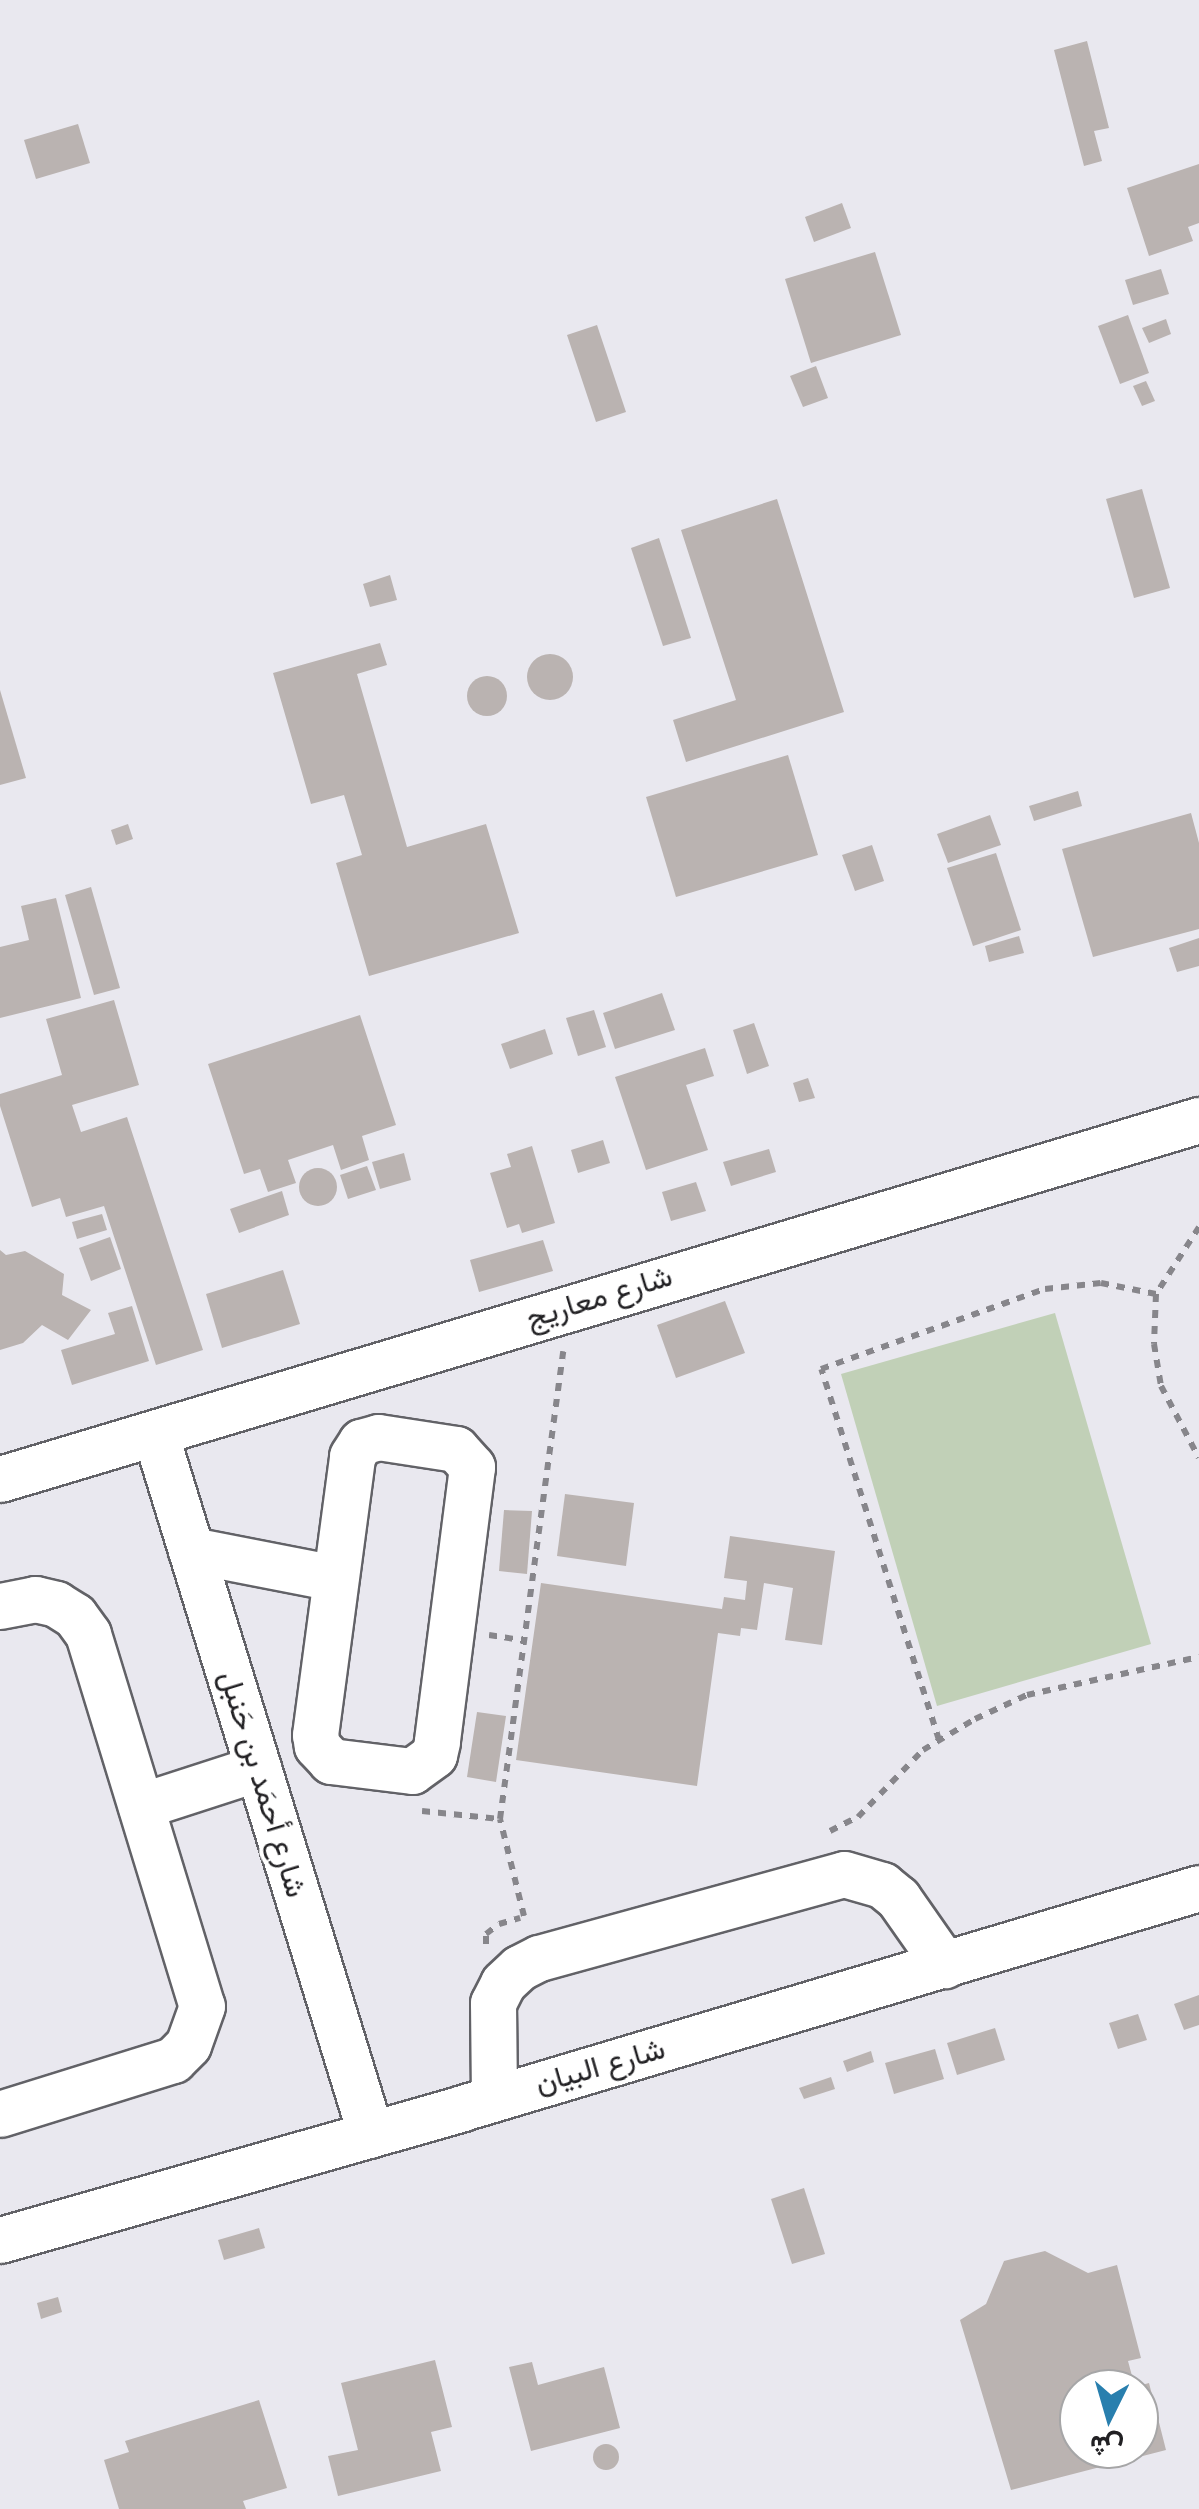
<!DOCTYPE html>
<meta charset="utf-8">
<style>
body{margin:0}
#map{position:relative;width:1199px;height:2509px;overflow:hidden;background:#e9e8ef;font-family:"Space Grotesk",Vazirmatn,sans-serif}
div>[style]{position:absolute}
.green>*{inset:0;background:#c1d0b7}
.building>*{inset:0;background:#bab3b1}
.round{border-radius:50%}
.path>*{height:6px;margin-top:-3px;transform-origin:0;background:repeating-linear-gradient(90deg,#87868b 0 8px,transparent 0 16px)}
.roads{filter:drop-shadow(2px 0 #626267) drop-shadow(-2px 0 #626267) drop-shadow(0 2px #626267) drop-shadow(0 -2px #626267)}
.minor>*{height:45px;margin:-22.5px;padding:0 22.5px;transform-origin:22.5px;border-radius:22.5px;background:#fff}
span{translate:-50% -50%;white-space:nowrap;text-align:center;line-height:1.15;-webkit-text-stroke:8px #fff;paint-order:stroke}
.street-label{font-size:30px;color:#212023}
.north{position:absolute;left:1059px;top:2369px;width:100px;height:100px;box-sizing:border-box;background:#fff;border:2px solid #a6a6a7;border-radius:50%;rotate:185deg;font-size:28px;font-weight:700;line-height:40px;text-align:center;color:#212023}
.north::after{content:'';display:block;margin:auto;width:35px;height:45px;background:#297fae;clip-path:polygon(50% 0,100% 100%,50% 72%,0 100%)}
</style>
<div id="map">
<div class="green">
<i style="clip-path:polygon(1055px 1313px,1151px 1644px,937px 1706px,841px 1374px)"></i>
</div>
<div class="building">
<i style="clip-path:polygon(1087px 41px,1109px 128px,1094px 131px,1102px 161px,1084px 166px,1054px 50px)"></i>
<i style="clip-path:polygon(78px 124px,90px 163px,36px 179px,24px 140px)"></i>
<i style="clip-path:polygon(1199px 164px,1199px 223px,1188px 227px,1193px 241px,1149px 256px,1127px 188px)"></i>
<i style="clip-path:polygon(842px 203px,851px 228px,814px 242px,805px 217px)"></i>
<i style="clip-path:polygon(875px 252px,901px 335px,811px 363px,785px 279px)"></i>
<i style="clip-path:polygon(1161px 269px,1169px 294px,1133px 305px,1125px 280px)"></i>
<i style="clip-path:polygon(1128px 315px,1149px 373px,1120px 384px,1098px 326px)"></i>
<i style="clip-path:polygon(1166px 319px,1171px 334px,1149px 343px,1142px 328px)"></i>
<i style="clip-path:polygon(597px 325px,626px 412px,596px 422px,567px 335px)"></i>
<i style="clip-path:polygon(816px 366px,828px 398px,803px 407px,790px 376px)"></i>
<i style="clip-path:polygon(1146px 381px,1155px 401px,1142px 406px,1133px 386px)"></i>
<i style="clip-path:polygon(1142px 489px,1170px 588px,1134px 598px,1106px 499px)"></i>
<i style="clip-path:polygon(777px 499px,844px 712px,686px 762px,673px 720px,736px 700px,681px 530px)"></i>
<i style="clip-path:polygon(659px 538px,691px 638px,663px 646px,631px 548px)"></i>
<i style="clip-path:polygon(390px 575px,397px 600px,370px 607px,363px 584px)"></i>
<i style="clip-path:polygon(380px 643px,387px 665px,357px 674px,407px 847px,486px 824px,519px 933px,369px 976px,336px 863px,362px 855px,344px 795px,311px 804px,273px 673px)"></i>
<i class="round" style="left:527px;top:654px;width:46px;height:46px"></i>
<i class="round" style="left:467px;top:676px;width:40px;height:40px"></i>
<i style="clip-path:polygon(0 690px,26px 778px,0 785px)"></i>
<i style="clip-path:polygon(788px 755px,818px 855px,676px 897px,646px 797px)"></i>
<i style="clip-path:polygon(1078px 791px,1082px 806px,1034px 821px,1029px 806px)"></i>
<i style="clip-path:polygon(1191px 813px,1199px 843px,1199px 929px,1093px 957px,1062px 849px)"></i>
<i style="clip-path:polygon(990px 815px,1001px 845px,948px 863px,937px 834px)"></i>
<i style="clip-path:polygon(128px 824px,133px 839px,116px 845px,111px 830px)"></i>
<i style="clip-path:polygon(872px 845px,884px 881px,855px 891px,842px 855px)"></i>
<i style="clip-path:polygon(996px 853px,1021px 930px,973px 946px,947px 868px)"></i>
<i style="clip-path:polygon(91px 887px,120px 988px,94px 995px,65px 895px)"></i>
<i style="clip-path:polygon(56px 898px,81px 998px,0 1018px,0 947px,29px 940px,21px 906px)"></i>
<i style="clip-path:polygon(1019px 936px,1024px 953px,989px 962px,985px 946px)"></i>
<i style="clip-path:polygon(1199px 938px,1199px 966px,1177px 972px,1169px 948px)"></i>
<i style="clip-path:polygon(662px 993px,675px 1030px,615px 1049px,603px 1013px)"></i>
<i style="clip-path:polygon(114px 1000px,139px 1085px,72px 1105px,81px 1132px,127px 1117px,203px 1350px,156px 1365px,104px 1206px,66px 1217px,60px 1198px,32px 1207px,0 1106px,0 1094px,62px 1075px,46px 1019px)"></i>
<i style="clip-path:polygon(594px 1010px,606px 1047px,578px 1056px,566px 1018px)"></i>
<i style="clip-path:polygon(360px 1015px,396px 1125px,362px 1136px,369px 1160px,341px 1170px,333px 1145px,288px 1160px,296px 1183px,268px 1192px,260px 1169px,244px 1174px,208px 1064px)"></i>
<i style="clip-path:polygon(754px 1023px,769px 1066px,747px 1074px,733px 1030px)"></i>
<i style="clip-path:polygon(545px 1029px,553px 1054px,510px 1069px,501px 1044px)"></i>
<i style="clip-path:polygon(705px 1048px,714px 1076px,686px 1085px,708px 1150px,646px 1170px,615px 1077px)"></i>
<i style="clip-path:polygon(808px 1078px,815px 1098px,799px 1102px,793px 1083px)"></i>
<i style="clip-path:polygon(603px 1140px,610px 1163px,578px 1173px,571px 1150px)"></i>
<i style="clip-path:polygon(532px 1146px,555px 1223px,522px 1233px,519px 1224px,507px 1228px,490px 1173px,511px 1167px,507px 1154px)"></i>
<i style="clip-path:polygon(769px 1149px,776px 1172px,731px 1186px,723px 1162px)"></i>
<i style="clip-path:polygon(404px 1153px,411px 1180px,380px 1189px,372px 1162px)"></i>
<i style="clip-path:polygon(367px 1166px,376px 1190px,348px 1199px,340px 1175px)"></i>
<i class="round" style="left:299px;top:1168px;width:38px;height:38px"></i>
<i style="clip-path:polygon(696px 1182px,706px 1211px,671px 1221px,662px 1192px)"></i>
<i style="clip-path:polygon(282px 1191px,289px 1215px,239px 1233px,230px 1209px)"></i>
<i style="clip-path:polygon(102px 1214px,107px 1230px,77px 1239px,72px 1222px)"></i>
<i style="clip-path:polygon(110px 1237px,121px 1269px,91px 1281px,79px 1248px)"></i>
<i style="clip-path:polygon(543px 1240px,553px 1271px,479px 1292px,470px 1260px)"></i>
<i style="clip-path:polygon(0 1250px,6px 1255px,25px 1251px,64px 1274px,62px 1295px,91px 1310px,68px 1340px,42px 1325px,23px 1343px,0 1350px)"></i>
<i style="clip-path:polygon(283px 1270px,300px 1324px,222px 1348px,206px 1294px)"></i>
<i style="clip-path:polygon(725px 1301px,745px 1353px,676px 1378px,657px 1325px)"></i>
<i style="clip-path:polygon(132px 1306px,149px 1361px,72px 1385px,61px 1350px,115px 1334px,108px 1313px)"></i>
<i style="clip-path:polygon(565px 1494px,634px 1503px,626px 1566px,557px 1556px)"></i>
<i style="clip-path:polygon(504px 1510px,532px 1511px,527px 1574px,499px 1571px)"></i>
<i style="clip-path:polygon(730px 1536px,835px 1551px,822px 1645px,785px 1640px,793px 1588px,764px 1583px,757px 1630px,741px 1628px,740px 1636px,718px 1633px,697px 1786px,516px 1760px,541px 1583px,722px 1609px,724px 1597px,745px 1600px,747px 1581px,724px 1578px)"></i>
<i style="clip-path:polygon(477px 1712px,506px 1716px,496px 1782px,467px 1777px)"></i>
<i style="clip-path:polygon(1199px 1995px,1199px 2025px,1184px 2030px,1174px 2004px)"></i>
<i style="clip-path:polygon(1138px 2014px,1147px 2040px,1118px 2049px,1109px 2023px)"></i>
<i style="clip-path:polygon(995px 2028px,1005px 2060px,957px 2075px,947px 2043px)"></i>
<i style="clip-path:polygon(935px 2049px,944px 2079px,894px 2094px,885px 2063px)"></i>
<i style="clip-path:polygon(871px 2051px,874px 2062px,847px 2072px,843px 2061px)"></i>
<i style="clip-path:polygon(831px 2077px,835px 2089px,804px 2099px,799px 2088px)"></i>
<i style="clip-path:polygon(804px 2188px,825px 2254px,792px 2264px,771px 2199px)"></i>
<i style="clip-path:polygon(259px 2228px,265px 2248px,224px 2260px,218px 2240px)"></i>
<i style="clip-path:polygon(evenodd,1045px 2251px,1088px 2273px,1117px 2265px,1141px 2358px,1128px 2361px,1135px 2387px,1149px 2383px,1166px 2450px,1011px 2490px,960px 2320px,986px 2304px,1004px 2261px,1045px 2251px,1079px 2389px,1139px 2389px,1139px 2449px,1079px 2449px,1079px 2389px)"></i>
<i style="clip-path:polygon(58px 2297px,62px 2312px,41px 2319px,37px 2303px)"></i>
<i style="clip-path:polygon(435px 2360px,452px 2427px,431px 2432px,441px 2471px,338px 2496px,328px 2456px,358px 2450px,341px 2383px)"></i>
<i style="clip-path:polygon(532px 2362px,538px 2385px,604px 2367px,620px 2428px,531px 2451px,509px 2367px)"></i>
<i style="clip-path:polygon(259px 2400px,287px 2488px,243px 2501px,246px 2509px,119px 2509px,104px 2460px,129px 2452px,125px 2441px)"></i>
<i class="round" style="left:593px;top:2444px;width:26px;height:26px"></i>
</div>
<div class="path">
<i style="left:1199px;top:1227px;width:80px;rotate:122.7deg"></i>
<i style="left:1156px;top:1294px;width:50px;rotate:92.3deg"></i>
<i style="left:1154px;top:1344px;width:43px;rotate:80.5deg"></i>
<i style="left:1161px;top:1386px;width:81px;rotate:62.2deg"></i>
<i style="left:489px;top:1635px;width:38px;rotate:9deg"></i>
<i style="left:939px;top:1740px;width:389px;rotate:-107.6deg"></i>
<i style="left:821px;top:1369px;width:238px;rotate:-19.7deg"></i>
<i style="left:1045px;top:1289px;width:56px;rotate:-6.1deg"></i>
<i style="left:1101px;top:1283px;width:56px;rotate:11.3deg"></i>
<i style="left:422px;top:1811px;width:78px;rotate:5.9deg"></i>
<i style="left:830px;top:1831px;width:31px;rotate:-27deg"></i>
<i style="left:858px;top:1817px;width:93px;rotate:-45.9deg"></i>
<i style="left:923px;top:1750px;width:61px;rotate:-30.8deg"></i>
<i style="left:975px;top:1719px;width:57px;rotate:-24.8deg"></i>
<i style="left:1027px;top:1695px;width:176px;rotate:-12.5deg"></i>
<i style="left:524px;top:1916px;width:100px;rotate:-103.9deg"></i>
<i style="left:500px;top:1819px;width:472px;rotate:-82.3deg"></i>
<i style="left:486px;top:1944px;width:10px;rotate:-90deg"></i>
<i style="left:486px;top:1934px;width:16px;rotate:-38deg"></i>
<i style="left:499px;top:1924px;width:22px;rotate:-16deg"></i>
</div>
<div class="roads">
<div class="minor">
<i style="left:155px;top:1433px;width:734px;rotate:72.9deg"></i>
<i style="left:378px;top:1437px;width:79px;rotate:8.7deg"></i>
<i style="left:456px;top:1449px;width:24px;rotate:48deg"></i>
<i style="left:472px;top:1467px;width:277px;rotate:97.3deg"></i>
<i style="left:437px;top:1742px;width:13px;rotate:103deg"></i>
<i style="left:434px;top:1755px;width:27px;rotate:144deg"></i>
<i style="left:412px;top:1771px;width:82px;rotate:-173deg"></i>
<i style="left:331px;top:1761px;width:21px;rotate:-133deg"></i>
<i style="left:317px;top:1746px;width:11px;rotate:-100deg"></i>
<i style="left:315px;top:1735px;width:281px;rotate:-82.4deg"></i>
<i style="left:352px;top:1456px;width:17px;rotate:-57deg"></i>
<i style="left:361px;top:1442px;width:18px;rotate:-16deg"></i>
<i style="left:0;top:1479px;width:1252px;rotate:-16.67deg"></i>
<i style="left:191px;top:1550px;width:147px;rotate:11deg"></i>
<i style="left:0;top:1606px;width:36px;rotate:-11deg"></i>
<i style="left:35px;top:1599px;width:22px;rotate:13deg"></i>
<i style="left:56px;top:1604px;width:22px;rotate:32deg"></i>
<i style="left:75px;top:1616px;width:22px;rotate:54deg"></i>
<i style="left:88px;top:1634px;width:389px;rotate:73deg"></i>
<i style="left:202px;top:2006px;width:41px;rotate:109.7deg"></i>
<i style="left:188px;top:2045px;width:21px;rotate:135deg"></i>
<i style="left:173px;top:2060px;width:181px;rotate:162.7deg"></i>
<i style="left:141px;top:1806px;width:123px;rotate:-18deg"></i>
<i style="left:494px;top:2098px;width:95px;rotate:-90.6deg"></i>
<i style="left:493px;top:2003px;width:22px;rotate:-63deg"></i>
<i style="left:503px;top:1983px;width:22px;rotate:-43deg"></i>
<i style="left:519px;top:1968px;width:22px;rotate:-27deg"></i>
<i style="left:539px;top:1958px;width:316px;rotate:-15.4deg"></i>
<i style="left:844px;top:1874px;width:40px;rotate:16deg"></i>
<i style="left:882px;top:1885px;width:21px;rotate:39deg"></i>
<i style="left:898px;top:1898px;width:82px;rotate:55deg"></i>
<i style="left:0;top:2240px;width:480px;rotate:-15.9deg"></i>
<i style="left:462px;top:2108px;width:769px;rotate:-16.62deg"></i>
</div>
</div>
<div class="street-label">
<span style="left:599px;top:1297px;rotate:-17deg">شارع معاريج</span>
<span style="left:263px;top:1784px;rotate:73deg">شارع أحمَد بن حَنبل</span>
<span style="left:600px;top:2066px;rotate:-16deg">شارع البيان</span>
</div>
<div class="north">ش</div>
</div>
